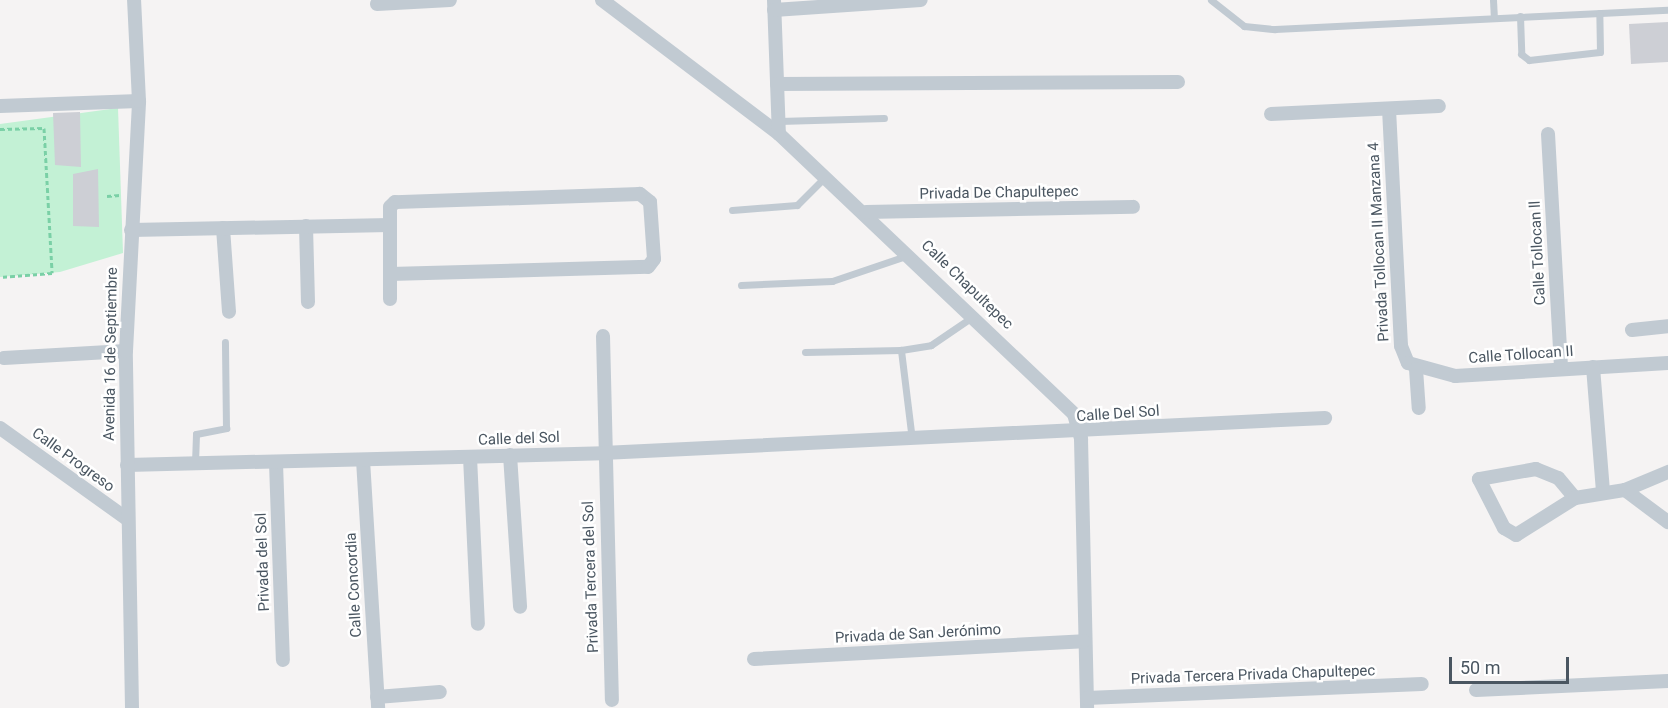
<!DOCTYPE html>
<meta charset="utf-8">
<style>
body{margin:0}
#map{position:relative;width:1668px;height:708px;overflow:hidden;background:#f5f3f3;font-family:Roboto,sans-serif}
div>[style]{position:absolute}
.green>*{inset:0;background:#c3f1d5}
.building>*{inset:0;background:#cdcfd5}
.path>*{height:3px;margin-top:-1.5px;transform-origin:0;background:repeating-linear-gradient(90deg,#7ad0a6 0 4.5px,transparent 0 7.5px)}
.service>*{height:7px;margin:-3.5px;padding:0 3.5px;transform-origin:3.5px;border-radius:3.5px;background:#c1cad2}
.minor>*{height:14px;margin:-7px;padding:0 7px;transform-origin:7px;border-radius:7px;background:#c1cad2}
span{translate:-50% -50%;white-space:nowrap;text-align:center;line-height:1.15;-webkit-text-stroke:5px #fff;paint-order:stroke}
.street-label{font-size:15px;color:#4a5661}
.scale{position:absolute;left:1449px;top:657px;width:120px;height:27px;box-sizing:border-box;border:3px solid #4a5661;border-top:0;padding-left:8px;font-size:18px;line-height:21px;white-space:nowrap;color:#4a5661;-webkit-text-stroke:4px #fff;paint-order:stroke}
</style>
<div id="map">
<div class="green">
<i style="clip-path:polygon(118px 108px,123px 253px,60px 272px,0 277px,0 124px)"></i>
</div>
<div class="building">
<i style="clip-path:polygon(1668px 22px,1668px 62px,1631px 64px,1629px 24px)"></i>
<i style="clip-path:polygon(80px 112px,81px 167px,55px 165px,53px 113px)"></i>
<i style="clip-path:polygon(98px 169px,99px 227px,73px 226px,73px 174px)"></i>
</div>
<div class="path">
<i style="left:0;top:129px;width:44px;rotate:-1.3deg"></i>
<i style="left:44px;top:128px;width:145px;rotate:86.8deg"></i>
<i style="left:52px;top:273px;width:52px;rotate:175.6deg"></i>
<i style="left:107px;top:196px;width:13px;rotate:-4deg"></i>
</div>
<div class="service">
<i style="left:1211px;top:0;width:42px;rotate:38.2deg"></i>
<i style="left:1244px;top:26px;width:31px;rotate:6deg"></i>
<i style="left:1275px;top:29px;width:393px;rotate:-2.8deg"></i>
<i style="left:1493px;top:0;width:17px;rotate:87deg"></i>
<i style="left:1520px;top:16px;width:38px;rotate:88deg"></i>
<i style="left:1521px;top:54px;width:10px;rotate:37deg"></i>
<i style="left:1529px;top:60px;width:71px;rotate:-6.4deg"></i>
<i style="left:1600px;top:52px;width:39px;rotate:-91deg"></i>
<i style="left:779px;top:121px;width:105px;rotate:-1.6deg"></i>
<i style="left:732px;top:210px;width:65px;rotate:-4.4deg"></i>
<i style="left:797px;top:205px;width:41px;rotate:-45deg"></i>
<i style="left:741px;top:285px;width:91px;rotate:-2.5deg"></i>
<i style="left:832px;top:281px;width:78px;rotate:-18.7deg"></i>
<i style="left:805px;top:352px;width:96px;rotate:-1.2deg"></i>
<i style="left:912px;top:440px;width:91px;rotate:-97deg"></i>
<i style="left:901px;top:350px;width:30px;rotate:-9deg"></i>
<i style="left:931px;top:345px;width:50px;rotate:-34.3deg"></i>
<i style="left:195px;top:463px;width:29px;rotate:-88deg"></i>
<i style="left:196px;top:434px;width:31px;rotate:-11deg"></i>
<i style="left:226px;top:428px;width:86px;rotate:-90.7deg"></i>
</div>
<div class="minor">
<i style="left:602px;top:0;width:222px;rotate:37.1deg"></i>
<i style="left:779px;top:134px;width:407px;rotate:43.5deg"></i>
<i style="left:1074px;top:414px;width:26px;rotate:74deg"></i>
<i style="left:1081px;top:439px;width:269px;rotate:88.7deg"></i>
<i style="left:774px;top:0;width:134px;rotate:87.9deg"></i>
<i style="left:377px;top:4px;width:73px;rotate:-3.1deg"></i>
<i style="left:774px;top:10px;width:147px;rotate:-3.9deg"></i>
<i style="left:777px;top:84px;width:401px;rotate:-0.3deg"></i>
<i style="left:0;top:106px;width:139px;rotate:-2.1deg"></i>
<i style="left:1389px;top:109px;width:237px;rotate:87.1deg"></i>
<i style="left:1401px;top:346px;width:18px;rotate:68deg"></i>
<i style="left:1408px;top:363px;width:49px;rotate:15.5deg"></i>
<i style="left:1455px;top:376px;width:213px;rotate:-3.5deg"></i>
<i style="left:1271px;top:114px;width:168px;rotate:-2.7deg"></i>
<i style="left:1548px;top:134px;width:235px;rotate:86.8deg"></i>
<i style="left:866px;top:212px;width:267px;rotate:-1.1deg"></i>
<i style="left:306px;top:226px;width:76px;rotate:88.5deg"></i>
<i style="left:223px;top:228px;width:84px;rotate:85.9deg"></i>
<i style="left:131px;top:230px;width:259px;rotate:-1.1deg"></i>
<i style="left:390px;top:274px;width:258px;rotate:-1.6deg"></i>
<i style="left:648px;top:267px;width:10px;rotate:-53deg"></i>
<i style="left:654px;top:259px;width:57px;rotate:-94deg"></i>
<i style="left:650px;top:202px;width:13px;rotate:-141deg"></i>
<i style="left:640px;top:194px;width:245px;rotate:178.1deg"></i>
<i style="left:395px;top:202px;width:7px;rotate:135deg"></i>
<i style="left:390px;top:207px;width:92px;rotate:90deg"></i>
<i style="left:1632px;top:330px;width:36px;rotate:-6deg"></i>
<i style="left:603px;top:336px;width:364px;rotate:88.6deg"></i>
<i style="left:4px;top:358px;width:122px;rotate:-3.3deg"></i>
<i style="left:1593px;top:367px;width:125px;rotate:85.4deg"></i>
<i style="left:1416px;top:369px;width:39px;rotate:86deg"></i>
<i style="left:0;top:428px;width:156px;rotate:35.6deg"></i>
<i style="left:510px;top:455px;width:152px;rotate:86.2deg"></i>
<i style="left:470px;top:457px;width:167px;rotate:87.3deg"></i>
<i style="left:363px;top:460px;width:248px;rotate:86.5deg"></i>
<i style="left:276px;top:463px;width:197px;rotate:88deg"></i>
<i style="left:127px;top:465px;width:476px;rotate:-1.4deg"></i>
<i style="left:603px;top:453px;width:723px;rotate:-2.78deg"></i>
<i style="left:1625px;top:490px;width:54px;rotate:36.7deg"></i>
<i style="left:1575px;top:498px;width:26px;rotate:-130deg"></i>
<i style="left:1558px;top:478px;width:24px;rotate:-158deg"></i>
<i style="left:1536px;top:469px;width:58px;rotate:170deg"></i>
<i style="left:1479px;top:479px;width:55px;rotate:63deg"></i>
<i style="left:1504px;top:528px;width:14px;rotate:30deg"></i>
<i style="left:1516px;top:535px;width:70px;rotate:-32.1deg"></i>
<i style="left:1575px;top:498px;width:51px;rotate:-9.1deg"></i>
<i style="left:1625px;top:490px;width:47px;rotate:-22.7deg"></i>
<i style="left:754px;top:659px;width:330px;rotate:-3.1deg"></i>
<i style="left:1476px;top:690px;width:192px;rotate:-2.7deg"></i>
<i style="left:377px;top:697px;width:63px;rotate:-4.5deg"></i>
<i style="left:1087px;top:698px;width:335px;rotate:-2.4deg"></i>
<i style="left:132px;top:708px;width:357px;rotate:-91deg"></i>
<i style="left:126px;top:351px;width:250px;rotate:-87deg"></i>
<i style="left:139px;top:101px;width:101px;rotate:-92.8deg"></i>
</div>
<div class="street-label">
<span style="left:999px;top:193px;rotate:-1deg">Privada De Chapultepec</span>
<span style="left:1379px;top:242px;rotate:-93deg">Privada Tollocan II Manzana 4</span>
<span style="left:1538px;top:253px;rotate:-93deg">Calle Tollocan ll</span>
<span style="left:967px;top:285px;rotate:44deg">Calle Chapultepec</span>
<span style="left:111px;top:354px;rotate:-89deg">Avenida 16 de Septiembre</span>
<span style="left:1521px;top:355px;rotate:-4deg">Calle Tollocan II</span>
<span style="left:1118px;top:414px;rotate:-4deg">Calle Del Sol</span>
<span style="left:519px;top:439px;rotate:-2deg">Calle del Sol</span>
<span style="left:73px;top:460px;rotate:36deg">Calle Progreso</span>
<span style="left:263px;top:562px;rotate:-92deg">Privada del Sol</span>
<span style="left:591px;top:577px;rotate:-92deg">Privada Tercera del Sol</span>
<span style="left:354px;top:585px;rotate:-93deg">Calle Concordia</span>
<span style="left:918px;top:634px;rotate:-3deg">Privada de San Jerónimo</span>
<span style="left:1253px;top:675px;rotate:-2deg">Privada Tercera Privada Chapultepec</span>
</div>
<div class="scale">50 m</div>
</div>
